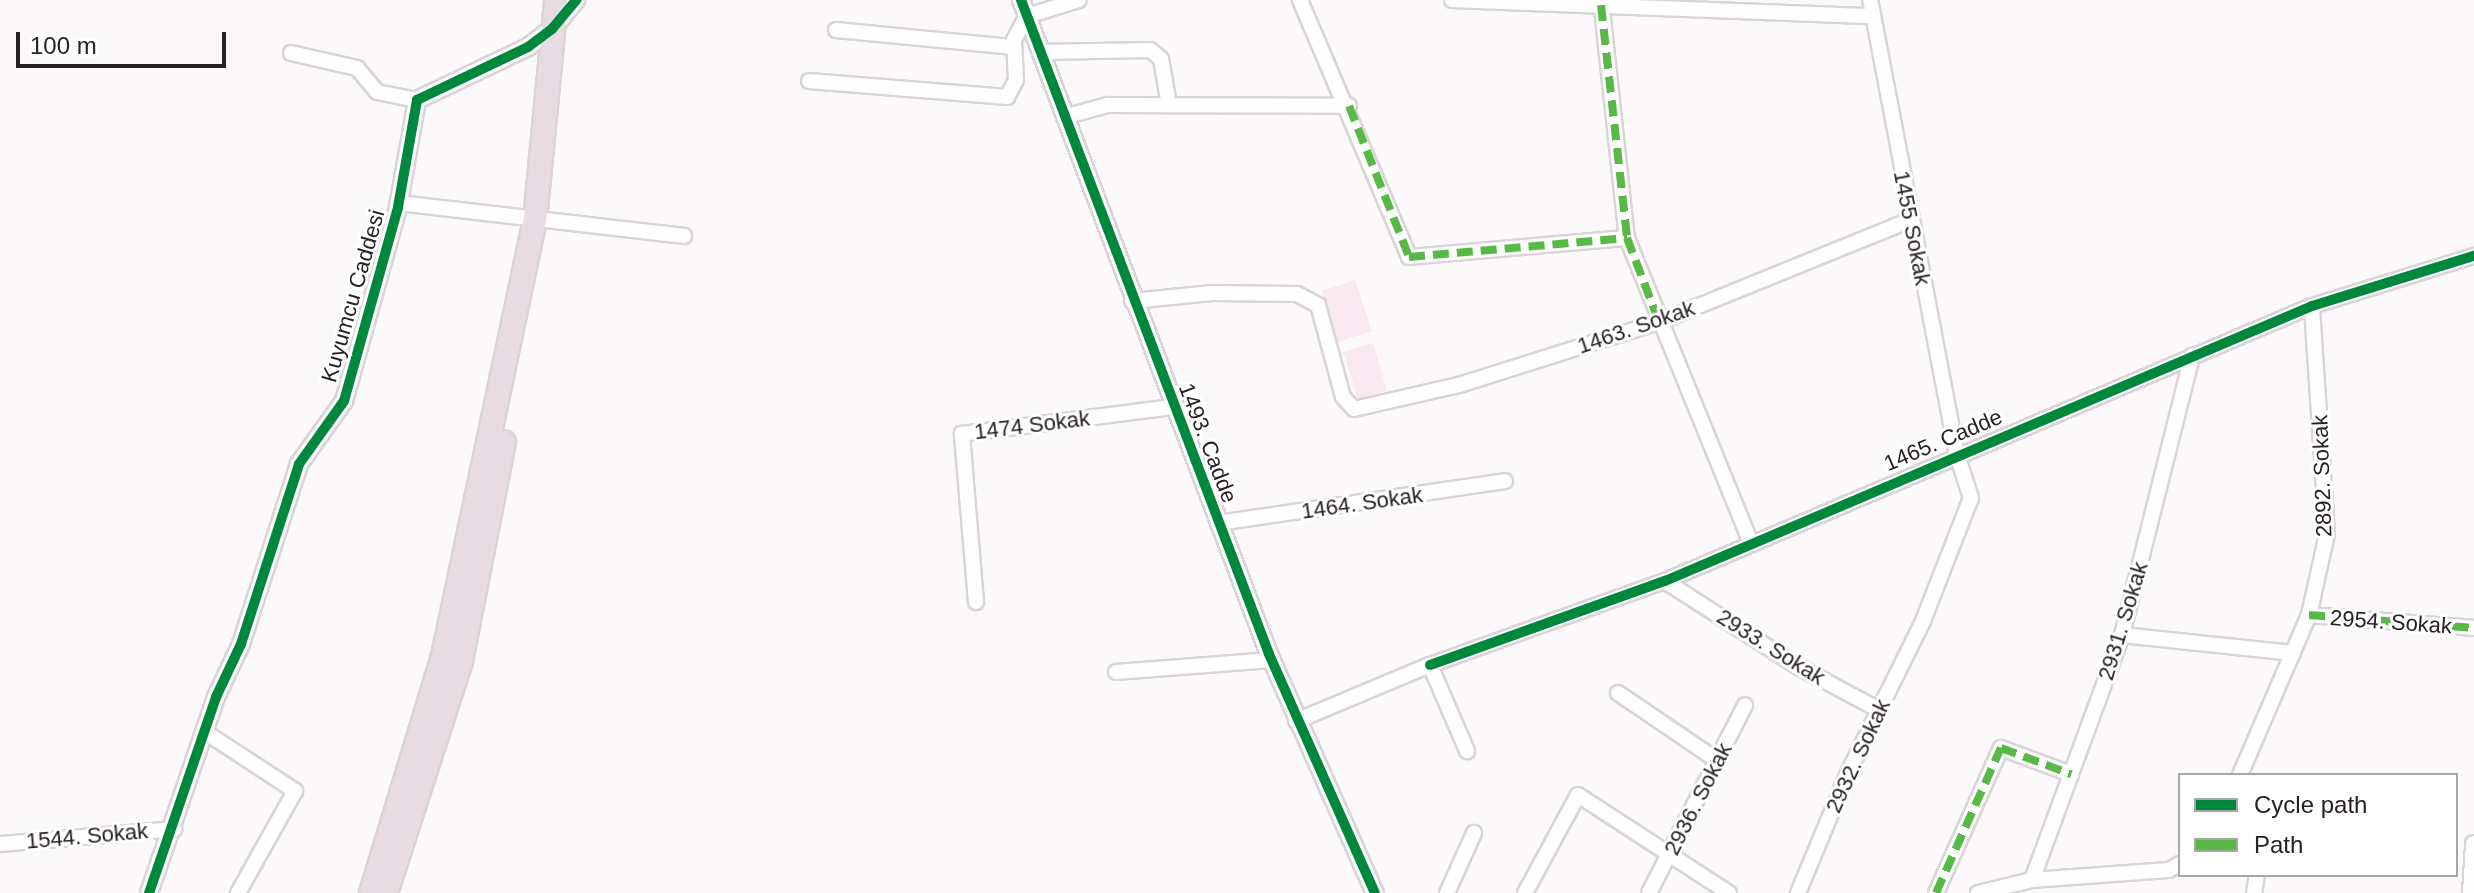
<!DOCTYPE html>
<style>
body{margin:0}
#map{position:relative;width:2474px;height:893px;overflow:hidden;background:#fbf9fa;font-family:Arial,sans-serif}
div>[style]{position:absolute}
.green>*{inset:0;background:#fae8f1}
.roads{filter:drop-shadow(2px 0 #d9d4d6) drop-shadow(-2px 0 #d9d4d6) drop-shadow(0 2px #d9d4d6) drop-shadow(0 -2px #d9d4d6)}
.minor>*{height:14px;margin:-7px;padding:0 7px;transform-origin:7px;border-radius:7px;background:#fefefe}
.tertiary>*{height:16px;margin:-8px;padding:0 8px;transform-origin:8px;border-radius:8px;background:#fefefe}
.trunk>*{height:22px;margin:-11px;padding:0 11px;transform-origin:11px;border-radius:11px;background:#e6dce2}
.quiet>*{height:8px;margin-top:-4px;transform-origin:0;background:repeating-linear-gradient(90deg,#58b947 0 16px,transparent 0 24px)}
.cycleway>*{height:10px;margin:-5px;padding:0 5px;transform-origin:5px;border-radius:5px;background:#00873e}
span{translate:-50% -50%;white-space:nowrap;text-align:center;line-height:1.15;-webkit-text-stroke:6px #fff;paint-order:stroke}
.street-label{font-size:22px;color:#282124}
.legend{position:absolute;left:2178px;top:773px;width:280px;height:104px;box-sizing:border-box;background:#fff;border:2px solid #a9a6a7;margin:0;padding:10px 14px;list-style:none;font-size:24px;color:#282124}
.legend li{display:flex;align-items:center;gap:16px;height:40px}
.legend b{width:40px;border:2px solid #a9a6a7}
.scale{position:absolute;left:16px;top:32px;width:210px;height:36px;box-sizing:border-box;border:4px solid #282124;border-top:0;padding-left:10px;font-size:24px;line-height:28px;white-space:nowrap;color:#282124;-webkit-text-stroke:6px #fff;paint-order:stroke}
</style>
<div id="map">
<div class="green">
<i style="clip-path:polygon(1355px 280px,1372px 331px,1338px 342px,1322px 291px)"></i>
<i style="clip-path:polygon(1373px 343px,1387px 391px,1358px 399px,1343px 352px)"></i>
</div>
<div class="roads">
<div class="minor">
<i style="left:1300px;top:0;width:279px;rotate:67deg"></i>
<i style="left:1409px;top:257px;width:219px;rotate:-5deg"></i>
<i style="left:1452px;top:0;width:420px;rotate:2.2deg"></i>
<i style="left:1601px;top:0;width:239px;rotate:83.8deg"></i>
<i style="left:1627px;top:238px;width:330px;rotate:67.9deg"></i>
<i style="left:836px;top:30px;width:179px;rotate:5.5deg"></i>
<i style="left:1040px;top:52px;width:110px;rotate:-1deg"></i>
<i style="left:1150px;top:50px;width:14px;rotate:39deg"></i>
<i style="left:1161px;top:59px;width:47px;rotate:80.1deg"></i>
<i style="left:291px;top:53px;width:68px;rotate:12.8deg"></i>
<i style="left:357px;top:68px;width:31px;rotate:50deg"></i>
<i style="left:377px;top:92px;width:41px;rotate:11.3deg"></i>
<i style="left:809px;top:81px;width:199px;rotate:4.6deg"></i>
<i style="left:1007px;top:97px;width:19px;rotate:-62deg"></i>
<i style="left:1016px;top:80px;width:40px;rotate:-92.9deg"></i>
<i style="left:1014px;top:40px;width:27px;rotate:-62deg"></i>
<i style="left:1027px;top:16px;width:54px;rotate:-17.1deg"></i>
<i style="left:1064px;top:117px;width:46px;rotate:-15.3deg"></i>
<i style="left:1108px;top:105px;width:241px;rotate:0.2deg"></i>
<i style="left:399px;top:203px;width:287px;rotate:6.6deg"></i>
<i style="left:1132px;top:301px;width:80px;rotate:-5.7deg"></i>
<i style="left:1212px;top:293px;width:85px;rotate:0.7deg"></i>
<i style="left:1297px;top:294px;width:24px;rotate:28deg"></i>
<i style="left:1318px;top:305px;width:95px;rotate:74.8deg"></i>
<i style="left:1343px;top:397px;width:16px;rotate:47deg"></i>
<i style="left:1354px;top:409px;width:108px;rotate:-12.9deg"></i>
<i style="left:1459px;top:385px;width:210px;rotate:-17.5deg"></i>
<i style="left:1659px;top:322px;width:271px;rotate:-22.1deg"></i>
<i style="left:1218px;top:523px;width:290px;rotate:-8.3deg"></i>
<i style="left:1665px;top:581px;width:157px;rotate:32.8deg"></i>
<i style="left:1797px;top:666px;width:93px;rotate:28.2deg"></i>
<i style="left:976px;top:602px;width:169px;rotate:-94.8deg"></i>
<i style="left:962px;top:434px;width:213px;rotate:-7.3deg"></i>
<i style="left:2309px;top:615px;width:166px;rotate:4.5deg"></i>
<i style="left:2122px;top:635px;width:172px;rotate:6deg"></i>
<i style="left:1430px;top:665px;width:250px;rotate:-19.7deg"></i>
<i style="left:1665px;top:581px;width:703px;rotate:-23.03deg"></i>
<i style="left:2312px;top:306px;width:170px;rotate:-17.2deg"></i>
<i style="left:1116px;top:672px;width:156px;rotate:-4.4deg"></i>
<i style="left:1618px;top:693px;width:121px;rotate:34.2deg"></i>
<i style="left:1296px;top:721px;width:145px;rotate:-22.7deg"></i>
<i style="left:1430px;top:665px;width:94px;rotate:66.7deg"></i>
<i style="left:205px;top:732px;width:108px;rotate:33.2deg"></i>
<i style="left:295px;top:791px;width:117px;rotate:119.2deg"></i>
<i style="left:2240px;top:775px;width:174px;rotate:-66.7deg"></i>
<i style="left:2309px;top:615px;width:83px;rotate:-77.5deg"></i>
<i style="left:2327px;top:534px;width:228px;rotate:-93.8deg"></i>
<i style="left:0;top:844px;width:175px;rotate:-4.9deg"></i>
<i style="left:2032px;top:880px;width:261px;rotate:-69.8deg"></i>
<i style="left:2122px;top:635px;width:288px;rotate:-75.9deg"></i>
<i style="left:1447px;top:893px;width:66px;rotate:-65.8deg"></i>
<i style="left:1525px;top:893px;width:111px;rotate:-61.6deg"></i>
<i style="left:1578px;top:795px;width:180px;rotate:33deg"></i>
<i style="left:1649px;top:893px;width:211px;rotate:-62.9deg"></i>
<i style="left:1798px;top:893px;width:128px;rotate:-67.4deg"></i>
<i style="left:1847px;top:775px;width:172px;rotate:-63.7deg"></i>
<i style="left:1923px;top:621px;width:132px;rotate:-68.7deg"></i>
<i style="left:1971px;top:498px;width:45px;rotate:-108deg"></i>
<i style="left:1957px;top:455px;width:463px;rotate:-100.8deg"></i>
<i style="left:1936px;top:893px;width:159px;rotate:-65.9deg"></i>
<i style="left:2001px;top:748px;width:75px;rotate:20.4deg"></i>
<i style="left:1978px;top:893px;width:56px;rotate:-13.5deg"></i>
<i style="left:2032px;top:880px;width:137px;rotate:-4.2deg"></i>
<i style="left:2169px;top:870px;width:13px;rotate:-29deg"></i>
<i style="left:2254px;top:893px;width:18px;rotate:-81deg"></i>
</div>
<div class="tertiary">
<i style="left:1021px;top:0;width:699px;rotate:69.23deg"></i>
<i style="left:1269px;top:654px;width:261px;rotate:66.1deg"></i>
<i style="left:149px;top:893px;width:207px;rotate:-71.1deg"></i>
<i style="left:216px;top:697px;width:59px;rotate:-64.7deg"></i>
<i style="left:241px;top:644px;width:189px;rotate:-72.1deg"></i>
<i style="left:299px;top:464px;width:77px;rotate:-54.5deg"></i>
<i style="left:344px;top:401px;width:201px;rotate:-74.4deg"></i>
<i style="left:398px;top:207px;width:109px;rotate:-79.9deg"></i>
<i style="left:417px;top:100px;width:123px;rotate:-25.5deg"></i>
<i style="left:528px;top:47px;width:30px;rotate:-37deg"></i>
<i style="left:552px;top:29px;width:38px;rotate:-50deg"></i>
<i style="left:2471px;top:893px;width:49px;rotate:-86.5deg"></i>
</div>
<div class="trunk">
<i style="left:389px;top:884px;width:234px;rotate:-72.1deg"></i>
<i style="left:461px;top:661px;width:223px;rotate:-78.9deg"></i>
<i style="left:371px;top:893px;width:248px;rotate:-73.1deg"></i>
<i style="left:443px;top:656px;width:446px;rotate:-78.1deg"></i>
<i style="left:535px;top:220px;width:221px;rotate:-84.5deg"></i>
</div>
</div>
<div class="quiet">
<i style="left:1601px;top:5px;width:234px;rotate:83.6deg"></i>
<i style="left:1627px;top:238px;width:90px;rotate:69.1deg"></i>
<i style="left:1349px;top:106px;width:162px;rotate:68.3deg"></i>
<i style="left:1409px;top:257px;width:219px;rotate:-5deg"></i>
<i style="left:2309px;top:615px;width:166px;rotate:4.5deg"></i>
<i style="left:1936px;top:893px;width:159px;rotate:-65.9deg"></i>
<i style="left:2001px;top:748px;width:75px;rotate:20.4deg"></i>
</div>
<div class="cycleway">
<i style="left:1021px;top:0;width:699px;rotate:69.23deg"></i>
<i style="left:1269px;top:654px;width:261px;rotate:66.1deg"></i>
<i style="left:1430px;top:665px;width:250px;rotate:-19.7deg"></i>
<i style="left:1665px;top:581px;width:703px;rotate:-23.03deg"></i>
<i style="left:2312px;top:306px;width:170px;rotate:-17.2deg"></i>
<i style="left:149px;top:893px;width:207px;rotate:-71.1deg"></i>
<i style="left:216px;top:697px;width:59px;rotate:-64.7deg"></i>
<i style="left:241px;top:644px;width:189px;rotate:-72.1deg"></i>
<i style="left:299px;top:464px;width:77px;rotate:-54.5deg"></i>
<i style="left:344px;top:401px;width:201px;rotate:-74.4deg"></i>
<i style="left:398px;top:207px;width:109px;rotate:-79.9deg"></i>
<i style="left:417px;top:100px;width:123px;rotate:-25.5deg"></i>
<i style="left:528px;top:47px;width:30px;rotate:-37deg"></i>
<i style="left:552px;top:29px;width:38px;rotate:-50deg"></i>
</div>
<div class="street-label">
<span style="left:1912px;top:228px;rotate:79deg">1455 Sokak</span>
<span style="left:353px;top:296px;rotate:-74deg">Kuyumcu Caddesi</span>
<span style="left:1636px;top:327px;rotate:-19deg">1463. Sokak</span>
<span style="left:1032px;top:425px;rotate:-7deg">1474 Sokak</span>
<span style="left:1943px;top:440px;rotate:-23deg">1465. Cadde</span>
<span style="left:1208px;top:443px;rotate:69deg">1493. Cadde</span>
<span style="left:2322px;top:476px;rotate:-92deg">2892. Sokak</span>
<span style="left:1362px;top:503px;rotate:-8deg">1464. Sokak</span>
<span style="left:2123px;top:621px;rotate:-73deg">2931. Sokak</span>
<span style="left:2391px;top:622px;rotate:4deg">2954. Sokak</span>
<span style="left:1771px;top:647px;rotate:32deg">2933. Sokak</span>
<span style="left:1858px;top:756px;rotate:-65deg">2932. Sokak</span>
<span style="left:1698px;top:799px;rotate:-63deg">2936. Sokak</span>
<span style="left:87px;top:836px;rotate:-5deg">1544. Sokak</span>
</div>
<ul class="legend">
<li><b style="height:10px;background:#00873e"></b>Cycle path</li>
<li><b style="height:10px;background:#58b947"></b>Path</li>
</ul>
<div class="scale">100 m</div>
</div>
